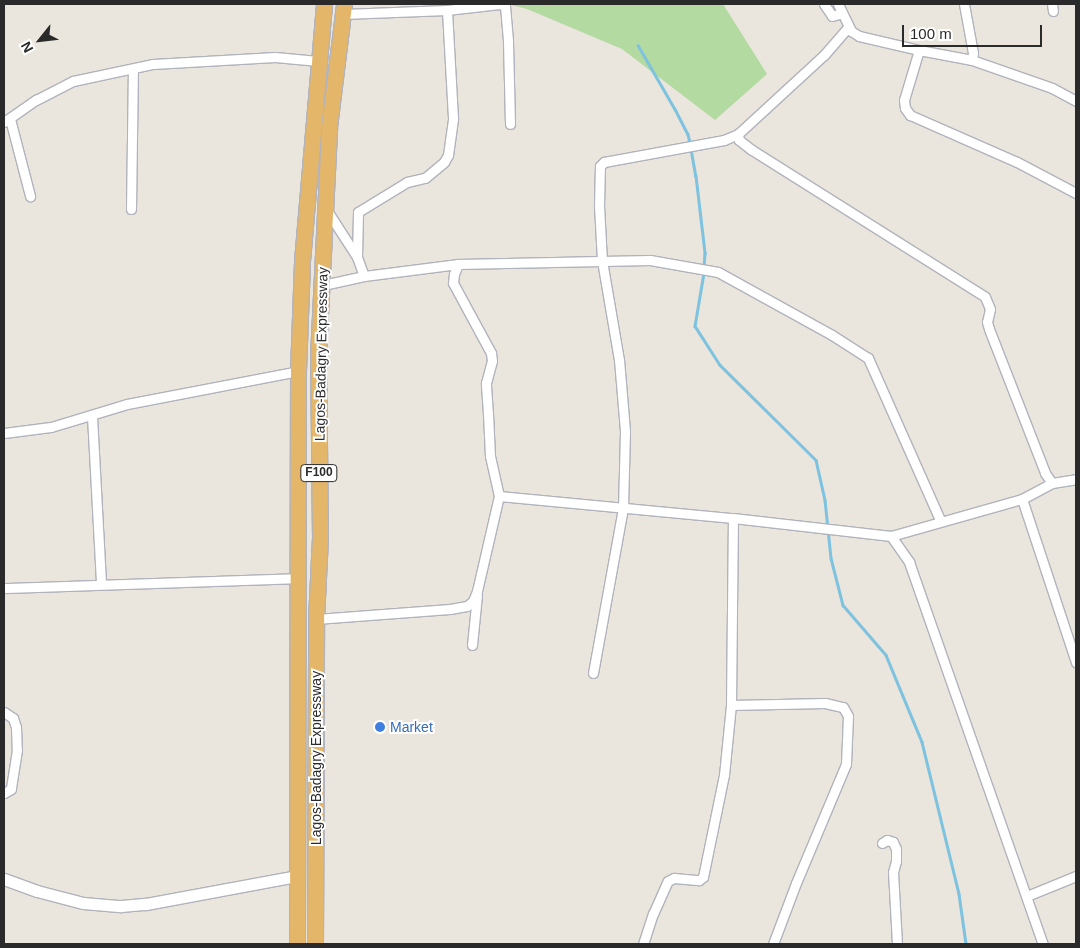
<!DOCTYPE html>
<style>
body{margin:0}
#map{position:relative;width:1080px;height:948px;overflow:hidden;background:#eae5dd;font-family:Arial,sans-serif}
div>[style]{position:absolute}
.green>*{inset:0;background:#b3daa1}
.stream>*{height:2.5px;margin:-1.25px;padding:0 1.25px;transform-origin:1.25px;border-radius:1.25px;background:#7dc3df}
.roads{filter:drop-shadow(1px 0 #b1b3bc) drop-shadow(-1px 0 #b1b3bc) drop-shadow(0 1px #b1b3bc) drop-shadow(0 -1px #b1b3bc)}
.minor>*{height:9px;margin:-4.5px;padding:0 4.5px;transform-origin:4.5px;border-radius:4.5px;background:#fff}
.tertiary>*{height:11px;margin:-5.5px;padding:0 5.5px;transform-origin:5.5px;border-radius:5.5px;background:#fff}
.trunk>*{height:15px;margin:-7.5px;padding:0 7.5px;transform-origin:7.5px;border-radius:7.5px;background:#e4b66a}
.dots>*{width:14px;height:14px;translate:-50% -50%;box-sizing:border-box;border:2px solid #fff;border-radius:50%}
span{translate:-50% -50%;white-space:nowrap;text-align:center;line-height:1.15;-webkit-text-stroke:4px #fff;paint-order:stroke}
.shield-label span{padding:1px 4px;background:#fff;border:1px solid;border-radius:4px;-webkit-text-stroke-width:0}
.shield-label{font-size:12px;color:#2a2a2a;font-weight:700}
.street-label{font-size:14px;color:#2a2a2a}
.shop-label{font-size:14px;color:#366cbe}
.left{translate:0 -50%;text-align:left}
.frame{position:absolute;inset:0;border:5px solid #2a2a2a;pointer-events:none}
.north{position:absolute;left:15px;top:15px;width:50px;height:50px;-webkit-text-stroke:4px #fff;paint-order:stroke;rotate:241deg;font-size:14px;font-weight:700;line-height:20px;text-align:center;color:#2a2a2a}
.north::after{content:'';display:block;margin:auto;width:18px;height:22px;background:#2a2a2a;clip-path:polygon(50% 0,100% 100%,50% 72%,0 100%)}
.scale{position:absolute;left:902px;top:25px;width:140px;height:22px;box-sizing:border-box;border:2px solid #2a2a2a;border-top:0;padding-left:6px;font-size:15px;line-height:18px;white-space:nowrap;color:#2a2a2a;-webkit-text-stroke:4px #fff;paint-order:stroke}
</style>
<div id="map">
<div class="green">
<i style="clip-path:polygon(507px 4px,723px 4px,767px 74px,715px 120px,622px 49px,527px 9px)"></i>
</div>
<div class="stream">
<i style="left:638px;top:45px;width:74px;rotate:60deg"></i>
<i style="left:675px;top:109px;width:28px;rotate:63deg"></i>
<i style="left:688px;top:134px;width:9px;rotate:77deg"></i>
<i style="left:691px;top:149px;width:27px;rotate:80deg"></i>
<i style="left:696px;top:176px;width:78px;rotate:83.3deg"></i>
<i style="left:705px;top:253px;width:14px;rotate:94deg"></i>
<i style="left:704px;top:273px;width:54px;rotate:99.6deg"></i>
<i style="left:695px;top:326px;width:46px;rotate:57.3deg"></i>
<i style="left:720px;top:365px;width:135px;rotate:44.7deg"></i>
<i style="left:816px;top:460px;width:41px;rotate:77.3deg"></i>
<i style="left:825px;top:500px;width:58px;rotate:84.1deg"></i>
<i style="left:831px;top:558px;width:49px;rotate:75.7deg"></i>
<i style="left:843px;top:605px;width:66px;rotate:49.3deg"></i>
<i style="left:886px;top:655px;width:94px;rotate:67.5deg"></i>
<i style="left:922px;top:742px;width:156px;rotate:76.3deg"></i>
<i style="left:959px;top:894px;width:50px;rotate:82deg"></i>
</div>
<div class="roads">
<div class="minor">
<i style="left:824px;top:4px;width:14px;rotate:56deg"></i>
<i style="left:832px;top:16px;width:10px;rotate:-17deg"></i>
<i style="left:838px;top:4px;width:30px;rotate:64deg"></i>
<i style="left:851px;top:31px;width:9px;rotate:32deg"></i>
<i style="left:859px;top:36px;width:62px;rotate:13.1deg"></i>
<i style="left:919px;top:50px;width:54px;rotate:10.7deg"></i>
<i style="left:972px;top:60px;width:85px;rotate:19.3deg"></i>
<i style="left:1052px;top:88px;width:27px;rotate:28deg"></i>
<i style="left:964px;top:4px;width:50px;rotate:79.6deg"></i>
<i style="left:973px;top:53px;width:7px;rotate:98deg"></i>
<i style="left:1052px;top:4px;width:7px;rotate:82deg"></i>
<i style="left:343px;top:14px;width:104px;rotate:-2.2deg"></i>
<i style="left:447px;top:10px;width:53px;rotate:-6.5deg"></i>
<i style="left:500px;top:4px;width:5px;rotate:22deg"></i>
<i style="left:505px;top:6px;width:36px;rotate:85deg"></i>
<i style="left:508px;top:42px;width:82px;rotate:88.6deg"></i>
<i style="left:919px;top:50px;width:52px;rotate:106.7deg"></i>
<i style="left:904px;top:100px;width:8px;rotate:83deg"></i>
<i style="left:905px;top:108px;width:9px;rotate:54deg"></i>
<i style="left:910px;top:115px;width:117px;rotate:23.7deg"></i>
<i style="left:1017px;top:162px;width:67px;rotate:27.7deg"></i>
<i style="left:10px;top:119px;width:80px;rotate:75.4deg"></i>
<i style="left:4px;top:122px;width:39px;rotate:-35deg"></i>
<i style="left:36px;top:100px;width:42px;rotate:-27.2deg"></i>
<i style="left:73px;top:81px;width:82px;rotate:-12deg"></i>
<i style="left:153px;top:64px;width:122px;rotate:-3.3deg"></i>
<i style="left:275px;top:57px;width:43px;rotate:5.3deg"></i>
<i style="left:738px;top:134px;width:6px;rotate:81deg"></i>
<i style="left:739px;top:140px;width:16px;rotate:38deg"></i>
<i style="left:752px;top:150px;width:275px;rotate:32.2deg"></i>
<i style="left:985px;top:297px;width:13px;rotate:67deg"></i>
<i style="left:990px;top:309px;width:13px;rotate:103deg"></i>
<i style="left:987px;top:322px;width:7px;rotate:74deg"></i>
<i style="left:989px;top:329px;width:155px;rotate:68.7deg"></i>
<i style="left:1045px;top:473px;width:12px;rotate:55deg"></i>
<i style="left:131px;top:209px;width:139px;rotate:-89.2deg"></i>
<i style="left:326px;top:209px;width:57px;rotate:57.1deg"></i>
<i style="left:357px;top:257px;width:20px;rotate:70deg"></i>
<i style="left:357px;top:257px;width:45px;rotate:-88.7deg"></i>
<i style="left:358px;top:212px;width:57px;rotate:-31.5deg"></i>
<i style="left:407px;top:182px;width:18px;rotate:-13deg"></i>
<i style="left:425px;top:178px;width:25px;rotate:-40deg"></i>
<i style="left:444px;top:162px;width:8px;rotate:-60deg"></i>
<i style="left:448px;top:155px;width:37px;rotate:-82deg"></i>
<i style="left:453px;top:118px;width:108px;rotate:-93.2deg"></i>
<i style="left:323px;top:285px;width:42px;rotate:-12.4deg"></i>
<i style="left:364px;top:276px;width:95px;rotate:-7.3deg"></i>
<i style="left:458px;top:264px;width:192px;rotate:-1.2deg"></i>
<i style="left:650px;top:260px;width:69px;rotate:10deg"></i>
<i style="left:718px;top:272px;width:130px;rotate:28.9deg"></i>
<i style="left:832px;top:335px;width:43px;rotate:32.6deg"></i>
<i style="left:868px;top:358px;width:177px;rotate:66deg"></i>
<i style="left:92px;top:416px;width:168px;rotate:86.9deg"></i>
<i style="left:4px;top:433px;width:47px;rotate:-7.3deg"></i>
<i style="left:51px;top:427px;width:79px;rotate:-16.8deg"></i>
<i style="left:127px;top:404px;width:174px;rotate:-10.9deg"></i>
<i style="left:499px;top:496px;width:235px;rotate:5.4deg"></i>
<i style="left:733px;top:518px;width:159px;rotate:6.5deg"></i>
<i style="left:891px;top:536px;width:136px;rotate:-15.8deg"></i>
<i style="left:1022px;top:499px;width:34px;rotate:-28deg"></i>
<i style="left:1052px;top:483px;width:24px;rotate:-9deg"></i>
<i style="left:1022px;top:499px;width:172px;rotate:71.7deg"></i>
<i style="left:891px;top:536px;width:32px;rotate:55deg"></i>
<i style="left:909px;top:562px;width:405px;rotate:70.7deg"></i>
<i style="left:4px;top:588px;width:294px;rotate:-1.9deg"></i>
<i style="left:316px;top:619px;width:134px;rotate:-4.3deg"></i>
<i style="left:450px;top:609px;width:17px;rotate:-10deg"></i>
<i style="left:467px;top:606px;width:8px;rotate:-40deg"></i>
<i style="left:473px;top:601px;width:11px;rotate:-68deg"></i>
<i style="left:477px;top:591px;width:98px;rotate:-77deg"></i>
<i style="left:499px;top:496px;width:41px;rotate:-102.7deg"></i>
<i style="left:490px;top:456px;width:42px;rotate:-92.7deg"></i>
<i style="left:488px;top:414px;width:31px;rotate:-94deg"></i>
<i style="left:486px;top:383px;width:23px;rotate:-75deg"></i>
<i style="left:492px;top:361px;width:8px;rotate:-97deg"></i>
<i style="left:491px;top:353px;width:80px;rotate:-118.5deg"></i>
<i style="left:453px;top:283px;width:9px;rotate:-84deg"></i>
<i style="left:454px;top:274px;width:11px;rotate:-68deg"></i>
<i style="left:472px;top:645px;width:50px;rotate:-84.3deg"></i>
<i style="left:593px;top:673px;width:168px;rotate:-79.7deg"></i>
<i style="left:623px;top:508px;width:77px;rotate:-88.5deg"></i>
<i style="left:625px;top:431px;width:71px;rotate:-94.8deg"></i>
<i style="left:619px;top:360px;width:100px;rotate:-99.7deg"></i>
<i style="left:602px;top:261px;width:55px;rotate:-93.1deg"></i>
<i style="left:599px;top:206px;width:40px;rotate:-88.6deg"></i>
<i style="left:600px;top:166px;width:6px;rotate:-45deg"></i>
<i style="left:604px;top:162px;width:122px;rotate:-10.4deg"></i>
<i style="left:724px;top:140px;width:15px;rotate:-23deg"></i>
<i style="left:738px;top:134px;width:117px;rotate:-42.6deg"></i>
<i style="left:824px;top:55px;width:37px;rotate:-49deg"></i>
<i style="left:731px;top:705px;width:94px;rotate:-1.2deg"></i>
<i style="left:825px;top:703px;width:18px;rotate:13deg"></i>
<i style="left:843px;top:707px;width:10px;rotate:61deg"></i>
<i style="left:848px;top:716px;width:48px;rotate:92.4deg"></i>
<i style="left:846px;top:764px;width:129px;rotate:112.8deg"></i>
<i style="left:796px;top:883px;width:65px;rotate:110.7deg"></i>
<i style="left:4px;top:712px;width:11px;rotate:34deg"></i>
<i style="left:13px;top:718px;width:9px;rotate:72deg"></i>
<i style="left:16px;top:727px;width:23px;rotate:88deg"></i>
<i style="left:17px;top:750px;width:39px;rotate:99deg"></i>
<i style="left:11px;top:789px;width:8px;rotate:150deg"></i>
<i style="left:882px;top:843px;width:6px;rotate:-31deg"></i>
<i style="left:887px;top:840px;width:6px;rotate:18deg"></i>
<i style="left:893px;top:842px;width:8px;rotate:67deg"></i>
<i style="left:896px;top:849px;width:12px;rotate:90deg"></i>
<i style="left:896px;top:861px;width:11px;rotate:105deg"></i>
<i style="left:893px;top:872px;width:72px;rotate:86.8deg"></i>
<i style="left:1027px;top:896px;width:53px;rotate:-22.2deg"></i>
<i style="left:643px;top:944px;width:32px;rotate:-72deg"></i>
<i style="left:653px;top:914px;width:36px;rotate:-66deg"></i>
<i style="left:668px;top:881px;width:7px;rotate:-27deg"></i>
<i style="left:674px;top:878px;width:25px;rotate:5deg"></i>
<i style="left:699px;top:880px;width:5px;rotate:-37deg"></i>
<i style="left:703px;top:877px;width:104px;rotate:-78.4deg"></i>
<i style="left:724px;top:775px;width:70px;rotate:-84.3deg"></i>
<i style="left:731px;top:705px;width:187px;rotate:-89.4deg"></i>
</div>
<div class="tertiary">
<i style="left:4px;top:879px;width:35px;rotate:20deg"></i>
<i style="left:37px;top:891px;width:48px;rotate:14.6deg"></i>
<i style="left:83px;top:903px;width:38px;rotate:5deg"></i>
<i style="left:121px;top:906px;width:25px;rotate:-5deg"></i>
<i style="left:146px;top:904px;width:154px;rotate:-10.5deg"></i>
</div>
<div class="trunk">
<i style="left:297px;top:944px;width:573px;rotate:-89.9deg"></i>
<i style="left:298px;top:371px;width:110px;rotate:-87.9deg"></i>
<i style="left:302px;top:261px;width:258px;rotate:-85.1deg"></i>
<i style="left:315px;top:944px;width:325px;rotate:-89.8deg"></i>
<i style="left:316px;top:619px;width:82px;rotate:-87.2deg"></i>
<i style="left:320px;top:537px;width:181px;rotate:-90.6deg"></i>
<i style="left:318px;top:356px;width:229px;rotate:-87.2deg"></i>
<i style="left:329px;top:127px;width:124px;rotate:-83deg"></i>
</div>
</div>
<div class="dots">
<i style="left:380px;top:727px;background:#3f7fe0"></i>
</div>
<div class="shield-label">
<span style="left:319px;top:473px">F100</span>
</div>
<div class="street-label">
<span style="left:321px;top:354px;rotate:-89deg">Lagos-Badagry Expressway</span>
<span style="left:316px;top:758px;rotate:-90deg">Lagos-Badagry Expressway</span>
</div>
<div class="shop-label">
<span class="left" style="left:390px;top:727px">Market</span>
</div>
<div class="frame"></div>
<div class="north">N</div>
<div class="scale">100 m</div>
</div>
